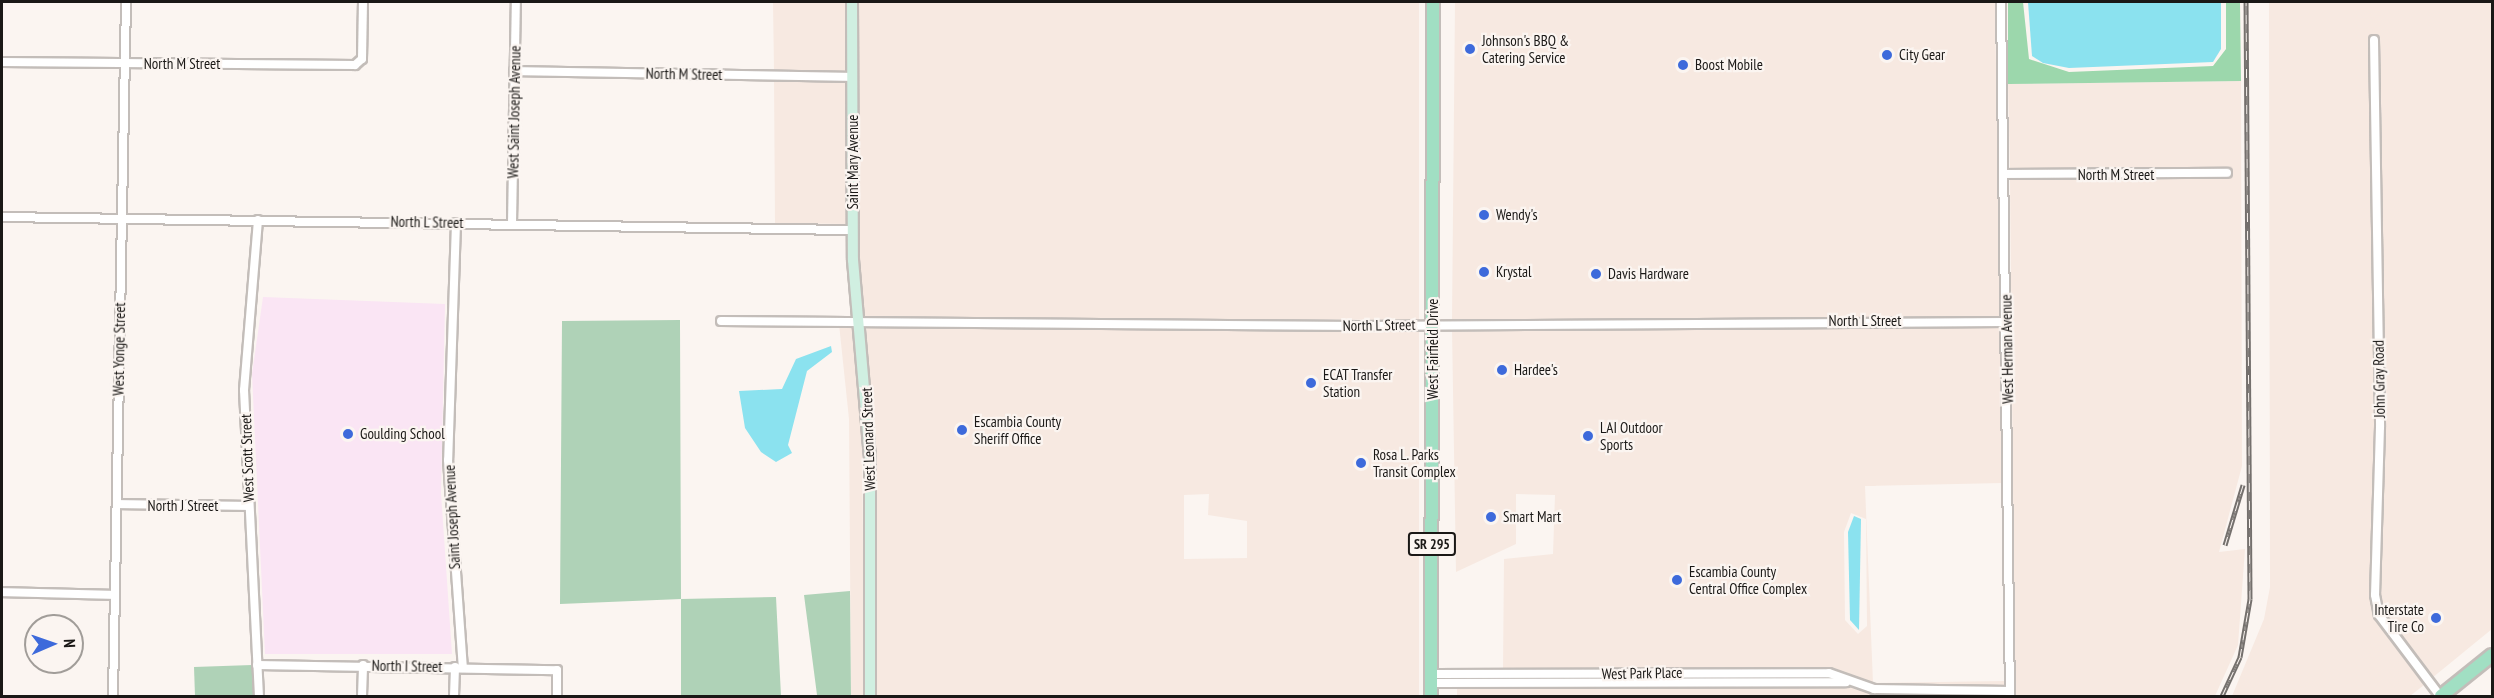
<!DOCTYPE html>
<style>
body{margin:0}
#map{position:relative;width:2494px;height:698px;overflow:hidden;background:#fbf5f1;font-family:"PT Sans Narrow",sans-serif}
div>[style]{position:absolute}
.built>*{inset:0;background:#f7e9e1}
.education>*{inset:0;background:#fae5f4}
.green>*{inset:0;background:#afd2b7}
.forest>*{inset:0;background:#9cd7ac}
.water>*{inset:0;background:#8be2ef}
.roads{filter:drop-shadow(2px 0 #c3bdb9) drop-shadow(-2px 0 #c3bdb9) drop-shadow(0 2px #c3bdb9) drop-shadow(0 -2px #c3bdb9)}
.street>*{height:8px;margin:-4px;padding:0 4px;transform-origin:4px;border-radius:4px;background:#fff}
.secondary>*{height:10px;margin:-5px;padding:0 5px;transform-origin:5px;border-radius:5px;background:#d0efe1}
.primary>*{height:12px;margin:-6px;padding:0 6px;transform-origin:6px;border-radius:6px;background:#a1dfc3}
.rail>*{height:5px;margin-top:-2.5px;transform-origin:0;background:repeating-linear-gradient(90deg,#fbf5f1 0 9px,#74706d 0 18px);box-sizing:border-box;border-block:2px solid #74706d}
.dots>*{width:16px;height:16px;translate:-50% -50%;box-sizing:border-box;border:3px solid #fbf5f1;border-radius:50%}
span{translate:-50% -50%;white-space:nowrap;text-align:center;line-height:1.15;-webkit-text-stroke:4.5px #fbf5f1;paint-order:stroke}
.shield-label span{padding:2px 4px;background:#fbf5f1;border:2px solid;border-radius:4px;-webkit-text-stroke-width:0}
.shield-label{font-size:14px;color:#1a1816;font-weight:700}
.poi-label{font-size:15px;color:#1a1816}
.left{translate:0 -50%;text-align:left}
.right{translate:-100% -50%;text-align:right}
.street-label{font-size:15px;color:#1a1816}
.frame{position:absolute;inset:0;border:3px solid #1a1816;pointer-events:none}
.north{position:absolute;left:24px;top:614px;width:60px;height:60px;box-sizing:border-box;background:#fbf5f1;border:2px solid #a19d99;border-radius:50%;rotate:88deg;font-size:16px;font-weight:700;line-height:24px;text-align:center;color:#1a1816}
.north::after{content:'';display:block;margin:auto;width:21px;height:27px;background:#3d6adb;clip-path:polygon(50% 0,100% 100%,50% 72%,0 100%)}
</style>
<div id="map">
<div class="built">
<i style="clip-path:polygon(773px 2px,847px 2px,848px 72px,774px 70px)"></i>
<i style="clip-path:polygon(858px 2px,1419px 2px,1419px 320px,864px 317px,858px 259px)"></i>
<i style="clip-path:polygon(1455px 2px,1995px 2px,2000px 317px,1452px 320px)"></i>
<i style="clip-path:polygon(2269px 2px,2492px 2px,2492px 629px,2432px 678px,2384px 613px,2381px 595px,2382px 151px,2380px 36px,2369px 36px,2374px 427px,2370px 599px,2375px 618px,2424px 685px,2410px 696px,2232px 696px,2264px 619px,2270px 587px)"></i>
<i style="clip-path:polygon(774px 80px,848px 81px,847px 224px,775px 223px)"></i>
<i style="clip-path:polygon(2241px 81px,2242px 466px,2219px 552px,2245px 549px,2238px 645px,2215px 696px,2015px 696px,2010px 179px,2232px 177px,2232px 168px,2010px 169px,2008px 84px)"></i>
<i style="clip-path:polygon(839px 324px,854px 326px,862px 413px,864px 696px,851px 696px,849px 419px)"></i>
<i style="clip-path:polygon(evenodd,2000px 326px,2003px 483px,1865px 486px,1873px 683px,2004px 681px,2004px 686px,1874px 684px,1829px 668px,1503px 669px,1504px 559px,1553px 554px,1555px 495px,1516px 494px,1516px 544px,1456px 572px,1452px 329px,2000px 326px,1851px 513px,1866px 519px,1867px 626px,1858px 634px,1845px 620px,1844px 532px,1851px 513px)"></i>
<i style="clip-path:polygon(evenodd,866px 327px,1419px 330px,1419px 696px,875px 696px,875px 457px,866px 327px,1209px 494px,1208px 515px,1247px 521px,1247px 558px,1184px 559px,1184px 495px,1209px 494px)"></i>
<i style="clip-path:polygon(1849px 687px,1874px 693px,2004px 696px,1457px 696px,1457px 689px)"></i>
</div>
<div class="education">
<i style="clip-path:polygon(263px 297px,445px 304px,441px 493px,452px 654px,265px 654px,252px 374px)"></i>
</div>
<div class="green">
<i style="clip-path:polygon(680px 320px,681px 599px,776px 597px,781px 696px,681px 696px,681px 599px,560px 604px,562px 321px)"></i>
<i style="clip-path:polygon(850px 591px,851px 696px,805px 696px,817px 695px,804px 595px)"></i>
<i style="clip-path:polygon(252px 665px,254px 696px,195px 696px,194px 667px)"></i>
</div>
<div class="forest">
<i style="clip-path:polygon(2008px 2px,2023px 2px,2029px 59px,2069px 72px,2213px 66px,2226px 49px,2226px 2px,2240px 2px,2241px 81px,2008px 84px)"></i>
</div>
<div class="water">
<i style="clip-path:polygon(2028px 2px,2221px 2px,2221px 49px,2213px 62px,2069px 68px,2043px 63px,2032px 56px)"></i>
<i style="clip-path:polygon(831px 346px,832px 352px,807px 371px,788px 445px,792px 453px,776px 462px,761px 452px,745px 428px,739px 391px,782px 389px,796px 359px)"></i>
<i style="clip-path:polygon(1854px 516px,1861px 519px,1859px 630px,1850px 620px,1848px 532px)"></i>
</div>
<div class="roads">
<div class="street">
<i style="left:2001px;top:2px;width:694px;rotate:89.26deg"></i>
<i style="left:2374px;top:40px;width:387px;rotate:89.1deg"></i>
<i style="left:2380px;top:427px;width:168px;rotate:91.7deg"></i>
<i style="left:2375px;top:595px;width:20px;rotate:79deg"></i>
<i style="left:2379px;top:615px;width:101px;rotate:53deg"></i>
<i style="left:2px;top:62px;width:353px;rotate:0.5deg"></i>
<i style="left:355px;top:65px;width:9px;rotate:-41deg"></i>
<i style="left:362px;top:59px;width:57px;rotate:-89deg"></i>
<i style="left:514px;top:71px;width:339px;rotate:1deg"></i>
<i style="left:2005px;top:174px;width:222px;rotate:-0.3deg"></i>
<i style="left:2px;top:217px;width:850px;rotate:0.88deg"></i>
<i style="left:258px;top:220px;width:171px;rotate:94.7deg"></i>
<i style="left:244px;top:390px;width:306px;rotate:87.2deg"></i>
<i style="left:456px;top:223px;width:237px;rotate:91.9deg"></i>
<i style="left:448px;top:460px;width:208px;rotate:85.9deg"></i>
<i style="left:512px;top:223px;width:221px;rotate:-89deg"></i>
<i style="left:721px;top:321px;width:637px;rotate:0.45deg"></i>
<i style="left:1358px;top:326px;width:648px;rotate:-0.35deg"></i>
<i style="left:117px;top:504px;width:131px;rotate:0.9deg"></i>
<i style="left:2px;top:592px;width:112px;rotate:1.5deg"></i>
<i style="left:257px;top:665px;width:300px;rotate:1deg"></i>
<i style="left:557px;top:670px;width:26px;rotate:90deg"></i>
<i style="left:1432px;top:674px;width:397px;rotate:-0.1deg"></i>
<i style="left:1829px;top:673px;width:48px;rotate:19.6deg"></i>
<i style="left:1874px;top:689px;width:136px;rotate:0.8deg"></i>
<i style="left:1432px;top:683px;width:414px;rotate:-0.1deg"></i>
<i style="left:113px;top:696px;width:694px;rotate:-88.93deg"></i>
<i style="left:362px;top:696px;width:31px;rotate:-88deg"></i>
<i style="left:454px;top:696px;width:29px;rotate:-88deg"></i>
</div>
<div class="secondary">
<i style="left:852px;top:2px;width:258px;rotate:89.8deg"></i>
<i style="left:853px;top:260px;width:198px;rotate:85.1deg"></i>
<i style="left:870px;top:457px;width:239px;rotate:90deg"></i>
</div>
<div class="primary">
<i style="left:1431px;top:696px;width:694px;rotate:-89.83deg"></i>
<i style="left:2441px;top:696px;width:65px;rotate:-38.8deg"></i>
</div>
</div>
<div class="rail">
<i style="left:2225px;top:545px;width:63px;rotate:-73.3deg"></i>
<i style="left:2222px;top:696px;width:43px;rotate:-65.2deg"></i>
<i style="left:2240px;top:657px;width:59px;rotate:-80.2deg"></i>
<i style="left:2250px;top:599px;width:597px;rotate:-90.38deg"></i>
</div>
<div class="dots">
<i style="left:1470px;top:49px;background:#3d6adb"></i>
<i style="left:1887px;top:55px;background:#3d6adb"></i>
<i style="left:1683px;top:65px;background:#3d6adb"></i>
<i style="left:1484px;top:215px;background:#3d6adb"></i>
<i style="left:1484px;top:272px;background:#3d6adb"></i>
<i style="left:1596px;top:274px;background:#3d6adb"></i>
<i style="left:1502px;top:370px;background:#3d6adb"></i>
<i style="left:1311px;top:383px;background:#3d6adb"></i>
<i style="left:962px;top:430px;background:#3d6adb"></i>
<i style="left:348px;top:434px;background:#3d6adb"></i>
<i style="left:1588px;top:436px;background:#3d6adb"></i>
<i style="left:1361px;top:463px;background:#3d6adb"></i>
<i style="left:1491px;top:517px;background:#3d6adb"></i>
<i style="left:1677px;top:580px;background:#3d6adb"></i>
<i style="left:2436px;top:618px;background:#3d6adb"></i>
</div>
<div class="shield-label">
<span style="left:1432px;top:544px">SR 295</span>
</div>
<div class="poi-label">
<span class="left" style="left:1482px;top:49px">Johnson's BBQ &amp;<br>Catering Service</span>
<span class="left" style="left:1899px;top:55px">City Gear</span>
<span class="left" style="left:1695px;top:65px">Boost Mobile</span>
<span class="left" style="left:1496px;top:215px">Wendy's</span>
<span class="left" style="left:1496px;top:272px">Krystal</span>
<span class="left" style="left:1608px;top:274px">Davis Hardware</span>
<span class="left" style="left:1514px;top:370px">Hardee's</span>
<span class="left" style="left:1323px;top:383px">ECAT Transfer<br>Station</span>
<span class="left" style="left:974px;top:430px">Escambia County<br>Sheriff Office</span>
<span class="left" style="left:1600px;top:436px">LAI Outdoor<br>Sports</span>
<span class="left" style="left:360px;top:434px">Goulding School</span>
<span class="left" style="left:1373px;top:463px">Rosa L. Parks<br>Transit Complex</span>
<span class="left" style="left:1503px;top:517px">Smart Mart</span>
<span class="left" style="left:1689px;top:580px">Escambia County<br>Central Office Complex</span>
<span class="right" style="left:2424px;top:618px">Interstate<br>Tire Co</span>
</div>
<div class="street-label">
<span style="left:182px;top:64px">North M Street</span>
<span style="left:684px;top:74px;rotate:1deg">North M Street</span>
<span style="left:514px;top:112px;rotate:-89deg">West Saint Joseph Avenue</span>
<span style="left:853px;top:162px;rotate:-90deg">Saint Mary Avenue</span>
<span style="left:2116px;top:175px">North M Street</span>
<span style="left:427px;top:222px;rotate:1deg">North L Street</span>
<span style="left:1865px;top:321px">North L Street</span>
<span style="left:1379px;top:325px;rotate:-1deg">North L Street</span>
<span style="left:119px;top:349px;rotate:-89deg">West Yonge Street</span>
<span style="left:1433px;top:349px;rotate:-90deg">West Fairfield Drive</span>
<span style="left:2007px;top:349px;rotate:-91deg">West Herman Avenue</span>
<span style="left:2379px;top:379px;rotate:-91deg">John Gray Road</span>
<span style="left:868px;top:439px;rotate:-92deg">West Leonard Street</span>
<span style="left:247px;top:458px;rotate:-92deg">West Scott Street</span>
<span style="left:183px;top:506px">North J Street</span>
<span style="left:452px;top:517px;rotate:-93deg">Saint Joseph Avenue</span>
<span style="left:407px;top:666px;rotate:1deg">North I Street</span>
<span style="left:1642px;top:673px;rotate:-1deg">West Park Place</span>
</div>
<div class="frame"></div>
<div class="north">N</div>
</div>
